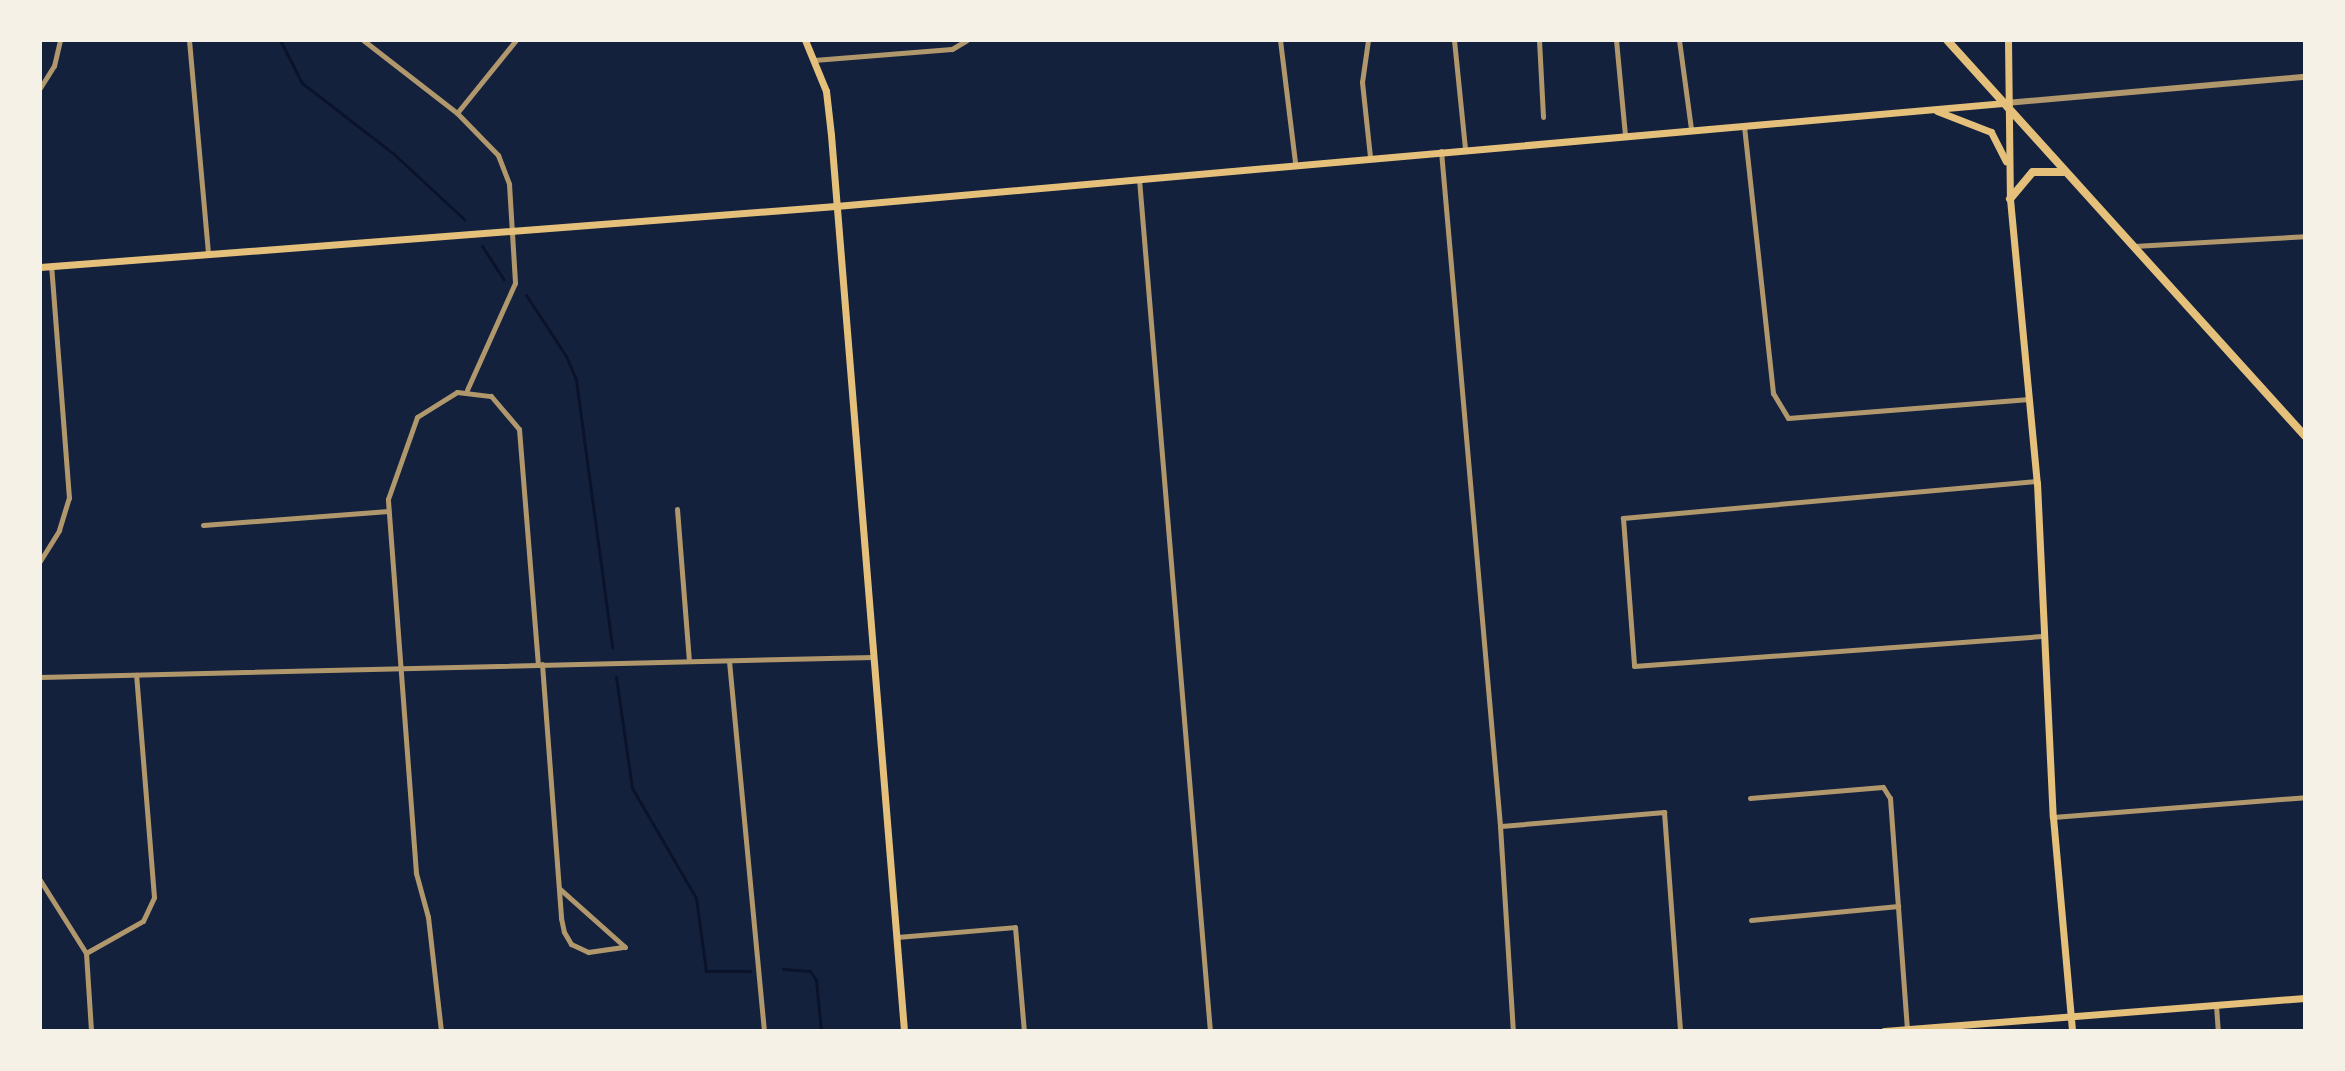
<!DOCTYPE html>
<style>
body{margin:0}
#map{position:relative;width:2345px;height:1071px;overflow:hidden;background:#14213d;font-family:"Source Serif 4",serif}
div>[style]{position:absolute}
.stream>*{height:3px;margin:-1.5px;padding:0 1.5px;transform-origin:1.5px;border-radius:1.5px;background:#0b132b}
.minor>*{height:5px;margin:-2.5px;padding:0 2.5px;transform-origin:2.5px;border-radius:2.5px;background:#b1986c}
.tertiary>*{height:6px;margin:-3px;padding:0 3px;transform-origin:3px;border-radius:3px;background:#b1986c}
.secondary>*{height:7px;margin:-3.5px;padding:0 3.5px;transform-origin:3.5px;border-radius:3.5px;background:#e5c07b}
.primary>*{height:8px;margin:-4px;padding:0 4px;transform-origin:4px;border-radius:4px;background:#e5c07b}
span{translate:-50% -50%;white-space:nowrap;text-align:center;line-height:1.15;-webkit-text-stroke:7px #f6f1e7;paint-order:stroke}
.frame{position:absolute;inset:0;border:42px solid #f6f1e7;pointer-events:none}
</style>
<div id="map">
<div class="stream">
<i style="left:280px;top:40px;width:48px;rotate:62.9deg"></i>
<i style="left:302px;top:83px;width:116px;rotate:37.7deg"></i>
<i style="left:394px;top:154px;width:96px;rotate:42.9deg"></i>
<i style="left:482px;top:246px;width:40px;rotate:57.1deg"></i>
<i style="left:526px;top:295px;width:73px;rotate:56.7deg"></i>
<i style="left:566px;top:356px;width:26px;rotate:67deg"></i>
<i style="left:576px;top:380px;width:270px;rotate:82.3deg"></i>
<i style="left:616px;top:677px;width:112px;rotate:81.8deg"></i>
<i style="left:632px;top:788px;width:127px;rotate:59.8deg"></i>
<i style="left:696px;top:898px;width:74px;rotate:82.2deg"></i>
<i style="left:706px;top:971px;width:44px"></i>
<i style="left:783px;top:969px;width:27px;rotate:4deg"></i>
<i style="left:810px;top:971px;width:11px;rotate:56deg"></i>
<i style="left:816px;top:980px;width:51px;rotate:84.4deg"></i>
</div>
<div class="minor">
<i style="left:189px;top:40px;width:215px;rotate:84.9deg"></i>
<i style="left:363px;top:40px;width:119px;rotate:37.8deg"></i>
<i style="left:457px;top:113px;width:59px;rotate:45.7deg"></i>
<i style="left:498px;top:155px;width:31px;rotate:69deg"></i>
<i style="left:509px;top:184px;width:99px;rotate:86.5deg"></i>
<i style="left:515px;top:283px;width:117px;rotate:114.2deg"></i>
<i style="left:1280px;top:40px;width:124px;rotate:83deg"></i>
<i style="left:1368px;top:40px;width:42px;rotate:98.1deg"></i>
<i style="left:1362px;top:82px;width:75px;rotate:83.9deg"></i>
<i style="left:1454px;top:40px;width:110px;rotate:84.2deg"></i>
<i style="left:1539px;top:40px;width:77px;rotate:87deg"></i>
<i style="left:1616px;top:40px;width:95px;rotate:84.6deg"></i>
<i style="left:1679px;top:40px;width:90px;rotate:82.3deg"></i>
<i style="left:814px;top:60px;width:138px;rotate:-4.6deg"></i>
<i style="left:952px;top:49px;width:17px;rotate:-31deg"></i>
<i style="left:40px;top:88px;width:26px;rotate:-58deg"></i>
<i style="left:54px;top:66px;width:27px;rotate:-77deg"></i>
<i style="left:457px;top:113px;width:94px;rotate:-51.1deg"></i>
<i style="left:1744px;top:126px;width:269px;rotate:83.8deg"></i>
<i style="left:1773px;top:393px;width:29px;rotate:59deg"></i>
<i style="left:1788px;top:418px;width:242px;rotate:-4.5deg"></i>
<i style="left:1441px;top:151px;width:678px;rotate:85deg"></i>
<i style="left:1500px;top:826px;width:205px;rotate:86.4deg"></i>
<i style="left:1139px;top:179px;width:855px;rotate:85.24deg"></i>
<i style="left:2134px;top:246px;width:171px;rotate:-3.3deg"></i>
<i style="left:2036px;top:481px;width:415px;rotate:174.9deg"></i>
<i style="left:1623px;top:518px;width:148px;rotate:85.7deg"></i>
<i style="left:1634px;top:666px;width:412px;rotate:-4.2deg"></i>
<i style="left:677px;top:509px;width:152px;rotate:85.5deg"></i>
<i style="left:203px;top:525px;width:186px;rotate:-4.3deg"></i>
<i style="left:40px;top:561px;width:36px;rotate:-58deg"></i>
<i style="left:59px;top:530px;width:34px;rotate:-73deg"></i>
<i style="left:69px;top:498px;width:233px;rotate:-94.4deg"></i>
<i style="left:729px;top:661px;width:372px;rotate:84.6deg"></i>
<i style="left:542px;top:664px;width:255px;rotate:85.7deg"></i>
<i style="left:561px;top:918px;width:14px;rotate:78deg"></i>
<i style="left:564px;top:932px;width:14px;rotate:60deg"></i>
<i style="left:571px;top:944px;width:19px;rotate:25deg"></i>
<i style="left:588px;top:952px;width:37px;rotate:-8deg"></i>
<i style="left:625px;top:947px;width:87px;rotate:-138.3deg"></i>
<i style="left:40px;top:677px;width:833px;rotate:-1.38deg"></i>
<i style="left:1750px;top:798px;width:133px;rotate:-4.7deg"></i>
<i style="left:1883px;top:787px;width:13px;rotate:58deg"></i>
<i style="left:1890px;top:798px;width:232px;rotate:85.8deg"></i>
<i style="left:2053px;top:817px;width:253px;rotate:-4.5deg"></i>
<i style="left:1501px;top:826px;width:164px;rotate:-4.9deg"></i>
<i style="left:1664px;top:812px;width:220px;rotate:85.8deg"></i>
<i style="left:40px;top:880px;width:86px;rotate:57.8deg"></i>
<i style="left:86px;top:953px;width:78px;rotate:86.3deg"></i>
<i style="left:1751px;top:920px;width:148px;rotate:-5.4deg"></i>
<i style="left:897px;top:937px;width:118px;rotate:-4.8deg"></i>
<i style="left:1015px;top:927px;width:104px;rotate:85.1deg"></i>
<i style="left:86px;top:953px;width:65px;rotate:-29.3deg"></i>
<i style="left:143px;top:921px;width:26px;rotate:-65deg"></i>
<i style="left:154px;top:897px;width:223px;rotate:-94.6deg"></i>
<i style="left:2216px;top:1005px;width:26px;rotate:86deg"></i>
<i style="left:441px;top:1031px;width:115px;rotate:-96.5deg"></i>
<i style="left:428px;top:917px;width:46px;rotate:-105.3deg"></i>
<i style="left:416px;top:873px;width:375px;rotate:-94.3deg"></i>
<i style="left:388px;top:499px;width:87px;rotate:-70.5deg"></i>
<i style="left:417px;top:417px;width:47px;rotate:-32deg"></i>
<i style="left:457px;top:392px;width:34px;rotate:7deg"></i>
<i style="left:491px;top:396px;width:43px;rotate:49.7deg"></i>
<i style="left:519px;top:429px;width:236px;rotate:85.4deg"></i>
</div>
<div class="tertiary">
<i style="left:2006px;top:103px;width:300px;rotate:-5deg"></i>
</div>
<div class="secondary">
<i style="left:805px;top:40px;width:55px;rotate:67.6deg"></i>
<i style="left:826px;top:91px;width:44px;rotate:83.5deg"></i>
<i style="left:831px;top:135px;width:899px;rotate:85.34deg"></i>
<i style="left:2008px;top:40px;width:159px;rotate:89.3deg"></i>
<i style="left:2010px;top:199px;width:285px;rotate:84.6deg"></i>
<i style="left:2037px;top:483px;width:334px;rotate:87.3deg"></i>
<i style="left:2053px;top:817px;width:215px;rotate:84.9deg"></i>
<i style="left:1937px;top:111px;width:58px;rotate:21.3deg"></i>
<i style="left:1991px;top:132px;width:33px;rotate:63deg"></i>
<i style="left:40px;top:267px;width:798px;rotate:-4.38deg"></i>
<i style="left:836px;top:206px;width:1174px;rotate:-5.04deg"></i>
<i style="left:1884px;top:1031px;width:422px;rotate:-4.5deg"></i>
</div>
<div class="primary">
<i style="left:1947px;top:40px;width:534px;rotate:47.89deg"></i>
<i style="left:2010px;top:199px;width:35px;rotate:-50deg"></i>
<i style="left:2033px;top:172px;width:30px"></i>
</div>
<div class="frame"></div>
</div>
